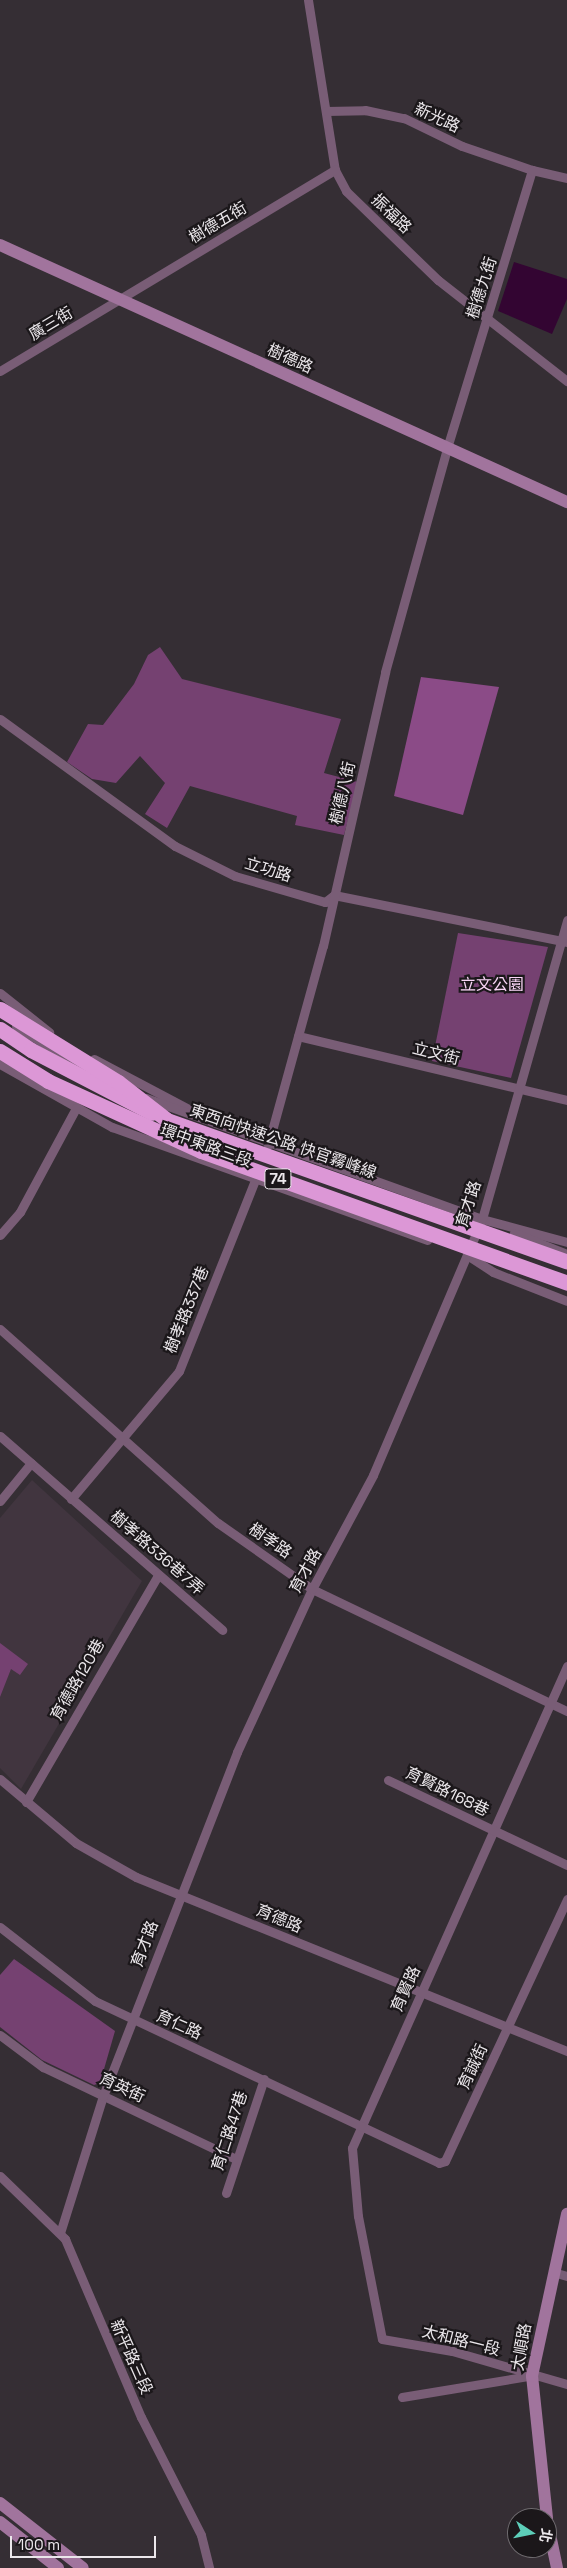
<!DOCTYPE html>
<meta charset="utf-8">
<style>
body{margin:0}
#map{position:relative;width:567px;height:2568px;overflow:hidden;background:#352e34;font-family:"Space Grotesk","Noto Sans TC",sans-serif}
div>[style]{position:absolute}
.built>*{inset:0;background:#41353f}
.green>*{inset:0;background:#754171}
.forest>*{inset:0;background:#8b4b87}
.water>*{inset:0;background:#330532}
.street>*{height:9px;margin:-4.5px;padding:0 4.5px;transform-origin:4.5px;border-radius:4.5px;background:#795d76}
.secondary>*{height:12px;margin:-6px;padding:0 6px;transform-origin:6px;border-radius:6px;background:#a1749d}
.highway>*{height:15px;margin:-7.5px;padding:0 7.5px;transform-origin:7.5px;border-radius:7.5px;background:#dc97d6}
.highway-bridge>*{height:15px;margin:-7.5px;padding:0 7.5px;transform-origin:7.5px;border-radius:7.5px;background:#dc97d6}
span{translate:-50% -50%;white-space:nowrap;text-align:center;line-height:1.15;-webkit-text-stroke:4.5px #1b171a;paint-order:stroke}
.shield-label span{padding:1px 4px;background:#1b171a;border:1px solid;border-radius:4px;-webkit-text-stroke-width:0}
.shield-label{font-size:15px;color:#ebe7eb;font-weight:700}
.street-label{font-size:16px;color:#ebe7eb}
.park-label{font-size:16px;color:#f9d5f6}
.north{position:absolute;left:507px;top:2508px;width:50px;height:50px;box-sizing:border-box;background:#1b171a;border:1px solid #6e6a6e;border-radius:50%;rotate:101deg;font-size:14px;font-weight:700;line-height:20px;text-align:center;color:#ebe7eb}
.north::after{content:'';display:block;margin:auto;width:18px;height:22px;background:#5dceb9;clip-path:polygon(50% 0,100% 100%,50% 72%,0 100%)}
.scale{position:absolute;left:10px;top:2536px;width:146px;height:22px;box-sizing:border-box;border:2px solid #ebe7eb;border-top:0;padding-left:6px;font-size:15px;line-height:18px;white-space:nowrap;color:#ebe7eb;-webkit-text-stroke:4px #1b171a;paint-order:stroke}
</style>
<div id="map">
<div class="built">
<i style="clip-path:polygon(32px 1480px,142px 1581px,21px 1789px,0 1768px,0 1518px)"></i>
</div>
<div class="green">
<i style="clip-path:polygon(160px 647px,182px 679px,341px 719px,324px 773px,358px 782px,344px 835px,295px 825px,297px 816px,190px 786px,167px 828px,145px 814px,165px 783px,140px 756px,116px 783px,92px 779px,67px 762px,88px 724px,103px 725px,134px 684px,148px 655px)"></i>
<i style="clip-path:polygon(458px 933px,548px 947px,511px 1078px,432px 1061px)"></i>
<i style="clip-path:polygon(0 1643px,28px 1664px,20px 1675px,11px 1669px,0 1697px)"></i>
<i style="clip-path:polygon(14px 1959px,115px 2031px,100px 2083px,94px 2085px,42px 2060px,0 2027px,0 1975px)"></i>
</div>
<div class="forest">
<i style="clip-path:polygon(421px 677px,499px 687px,463px 815px,394px 796px)"></i>
</div>
<div class="water">
<i style="clip-path:polygon(514px 262px,567px 279px,567px 299px,552px 334px,498px 311px)"></i>
</div>
<div class="street">
<i style="left:308px;top:0;width:172px;rotate:81deg"></i>
<i style="left:335px;top:170px;width:24px;rotate:62deg"></i>
<i style="left:346px;top:191px;width:128px;rotate:44.1deg"></i>
<i style="left:438px;top:280px;width:164px;rotate:38.1deg"></i>
<i style="left:326px;top:111px;width:39px;rotate:-1deg"></i>
<i style="left:365px;top:110px;width:40px;rotate:12deg"></i>
<i style="left:404px;top:118px;width:64px;rotate:25.8deg"></i>
<i style="left:462px;top:146px;width:74px;rotate:18.9deg"></i>
<i style="left:0;top:371px;width:391px;rotate:-31deg"></i>
<i style="left:0;top:719px;width:216px;rotate:36deg"></i>
<i style="left:175px;top:846px;width:67px;rotate:26.6deg"></i>
<i style="left:235px;top:876px;width:94px;rotate:16.1deg"></i>
<i style="left:325px;top:902px;width:11px;rotate:-38deg"></i>
<i style="left:334px;top:895px;width:238px;rotate:11.4deg"></i>
<i style="left:0;top:993px;width:63px;rotate:38.5deg"></i>
<i style="left:16px;top:1026px;width:82px;rotate:32.5deg"></i>
<i style="left:298px;top:1036px;width:277px;rotate:13.4deg"></i>
<i style="left:94px;top:1059px;width:115px;rotate:27.9deg"></i>
<i style="left:0;top:1064px;width:129px;rotate:29.4deg"></i>
<i style="left:112px;top:1127px;width:335px;rotate:19.7deg"></i>
<i style="left:146px;top:1098px;width:357px;rotate:19.8deg"></i>
<i style="left:482px;top:1219px;width:88px;rotate:15.1deg"></i>
<i style="left:268px;top:1145px;width:206px;rotate:-74.6deg"></i>
<i style="left:323px;top:946px;width:281px;rotate:-77.2deg"></i>
<i style="left:385px;top:672px;width:232px;rotate:-74.5deg"></i>
<i style="left:447px;top:448px;width:291px;rotate:-73deg"></i>
<i style="left:532px;top:170px;width:36px;rotate:13deg"></i>
<i style="left:514px;top:1233px;width:57px;rotate:21.6deg"></i>
<i style="left:0;top:1235px;width:30px;rotate:-49deg"></i>
<i style="left:20px;top:1212px;width:118px;rotate:-61.7deg"></i>
<i style="left:467px;top:1255px;width:31px;rotate:33deg"></i>
<i style="left:493px;top:1272px;width:79px;rotate:21.4deg"></i>
<i style="left:0;top:1329px;width:292px;rotate:41.7deg"></i>
<i style="left:218px;top:1523px;width:115px;rotate:35.1deg"></i>
<i style="left:312px;top:1589px;width:283px;rotate:25.6deg"></i>
<i style="left:0;top:1436px;width:295px;rotate:41.1deg"></i>
<i style="left:71px;top:1499px;width:167px;rotate:-49.8deg"></i>
<i style="left:179px;top:1371px;width:206px;rotate:-68.3deg"></i>
<i style="left:0;top:1501px;width:49px;rotate:-50.8deg"></i>
<i style="left:567px;top:1666px;width:528px;rotate:114.04deg"></i>
<i style="left:352px;top:2148px;width:68px;rotate:85deg"></i>
<i style="left:358px;top:2216px;width:125px;rotate:79deg"></i>
<i style="left:382px;top:2339px;width:71px;rotate:9.7deg"></i>
<i style="left:452px;top:2351px;width:120px;rotate:16deg"></i>
<i style="left:0;top:1779px;width:99px;rotate:40.1deg"></i>
<i style="left:76px;top:1843px;width:69px;rotate:29.5deg"></i>
<i style="left:136px;top:1877px;width:465px;rotate:22deg"></i>
<i style="left:388px;top:1780px;width:198px;rotate:25.4deg"></i>
<i style="left:26px;top:1802px;width:263px;rotate:-59.8deg"></i>
<i style="left:0;top:1927px;width:120px;rotate:37.9deg"></i>
<i style="left:95px;top:2001px;width:380px;rotate:25.2deg"></i>
<i style="left:439px;top:2163px;width:6px;rotate:-18deg"></i>
<i style="left:445px;top:2161px;width:289px;rotate:-65deg"></i>
<i style="left:0;top:2035px;width:54px;rotate:36.7deg"></i>
<i style="left:43px;top:2067px;width:214px;rotate:25.5deg"></i>
<i style="left:0;top:2176px;width:91px;rotate:44.1deg"></i>
<i style="left:65px;top:2239px;width:194px;rotate:66.9deg"></i>
<i style="left:141px;top:2417px;width:132px;rotate:63deg"></i>
<i style="left:201px;top:2535px;width:34px;rotate:76deg"></i>
<i style="left:226px;top:2193px;width:120px;rotate:-71.6deg"></i>
<i style="left:60px;top:2233px;width:144px;rotate:-72.6deg"></i>
<i style="left:103px;top:2096px;width:369px;rotate:-68.7deg"></i>
<i style="left:237px;top:1752px;width:179px;rotate:-65.3deg"></i>
<i style="left:312px;top:1589px;width:129px;rotate:-61.8deg"></i>
<i style="left:373px;top:1475px;width:278px;rotate:-66.9deg"></i>
<i style="left:482px;top:1219px;width:311px;rotate:-74.1deg"></i>
<i style="left:553px;top:2272px;width:15px;rotate:16deg"></i>
<i style="left:402px;top:2397px;width:129px;rotate:-9.4deg"></i>
</div>
<div class="secondary">
<i style="left:0;top:245px;width:623px;rotate:24.38deg"></i>
<i style="left:0;top:2503px;width:105px;rotate:38.1deg"></i>
<i style="left:547px;top:2518px;width:143px;rotate:-96deg"></i>
<i style="left:532px;top:2376px;width:166px;rotate:-77.8deg"></i>
<i style="left:547px;top:2520px;width:49px;rotate:78.2deg"></i>
<i style="left:0;top:2522px;width:74px;rotate:38.4deg"></i>
</div>
<div class="highway">
<i style="left:0;top:1029px;width:37px;rotate:34deg"></i>
<i style="left:31px;top:1050px;width:136px;rotate:27.5deg"></i>
</div>
<div class="highway-bridge">
<i style="left:0;top:1009px;width:139px;rotate:31.7deg"></i>
<i style="left:118px;top:1082px;width:62px;rotate:37.8deg"></i>
<i style="left:167px;top:1120px;width:424px;rotate:19.5deg"></i>
<i style="left:0;top:1051px;width:57px;rotate:32deg"></i>
<i style="left:48px;top:1081px;width:168px;rotate:24.6deg"></i>
<i style="left:201px;top:1151px;width:389px;rotate:19.8deg"></i>
</div>
<div class="shield-label">
<span style="left:278px;top:1179px">74</span>
</div>
<div class="street-label">
<span style="left:437px;top:118px;rotate:25deg">新光路</span>
<span style="left:391px;top:214px;rotate:44deg">振福路</span>
<span style="left:218px;top:223px;rotate:-31deg">樹德五街</span>
<span style="left:482px;top:288px;rotate:-72deg">樹德九街</span>
<span style="left:51px;top:324px;rotate:-31deg">廣三街</span>
<span style="left:290px;top:359px;rotate:24deg">樹德路</span>
<span style="left:343px;top:793px;rotate:-77deg">樹德八街</span>
<span style="left:268px;top:870px;rotate:17deg">立功路</span>
<span style="left:436px;top:1054px;rotate:14deg">立文街</span>
<span style="left:283px;top:1142px;rotate:19deg">東西向快速公路 快官霧峰線</span>
<span style="left:206px;top:1146px;rotate:20deg">環中東路三段</span>
<span style="left:469px;top:1204px;rotate:-72deg">育才路</span>
<span style="left:187px;top:1310px;rotate:-68deg">樹孝路337巷</span>
<span style="left:270px;top:1541px;rotate:35deg">樹孝路</span>
<span style="left:157px;top:1553px;rotate:41deg">樹孝路336巷7弄</span>
<span style="left:306px;top:1571px;rotate:-61deg">育才路</span>
<span style="left:78px;top:1680px;rotate:-60deg">育德路120巷</span>
<span style="left:447px;top:1792px;rotate:26deg">育賢路168巷</span>
<span style="left:279px;top:1919px;rotate:23deg">育德路</span>
<span style="left:145px;top:1944px;rotate:-69deg">育才路</span>
<span style="left:406px;top:1989px;rotate:-66deg">育賢路</span>
<span style="left:179px;top:2025px;rotate:24deg">育仁路</span>
<span style="left:473px;top:2067px;rotate:-65deg">育誠街</span>
<span style="left:122px;top:2088px;rotate:25deg">育英街</span>
<span style="left:230px;top:2131px;rotate:-72deg">育仁路47巷</span>
<span style="left:461px;top:2341px;rotate:14deg">太和路一段</span>
<span style="left:522px;top:2347px;rotate:-80deg">太順路</span>
<span style="left:131px;top:2357px;rotate:66deg">新平路三段</span>
</div>
<div class="park-label">
<span style="left:492px;top:985px">立文公園</span>
</div>
<div class="north">北</div>
<div class="scale">100 m</div>
</div>
